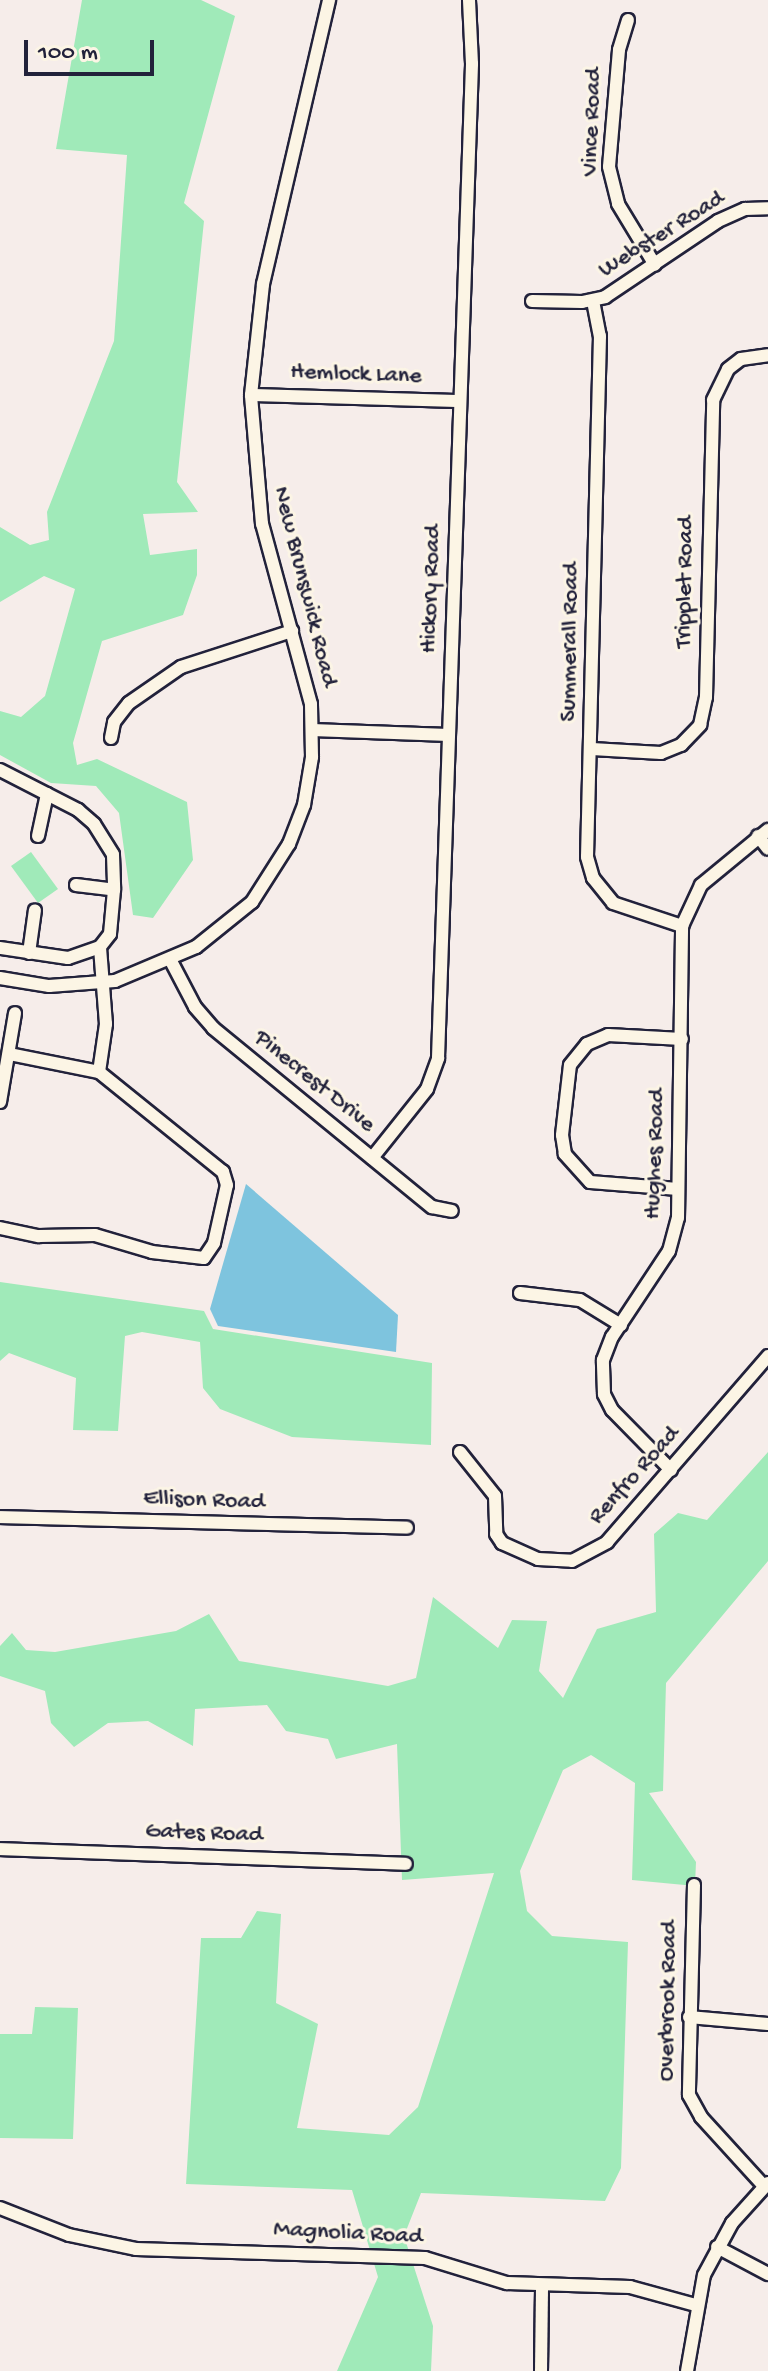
<!DOCTYPE html>
<style>
body{margin:0}
#map{position:relative;width:768px;height:2371px;overflow:hidden;background:#f6edea;font-family:"Gochi Hand",sans-serif}
div>[style]{position:absolute}
.green>*{inset:0;background:#a0eab9}
.water>*{inset:0;background:#7ec4de}
.roads{filter:drop-shadow(2px 0 #22223b) drop-shadow(-2px 0 #22223b) drop-shadow(0 2px #22223b) drop-shadow(0 -2px #22223b)}
.minor>*{height:12px;margin:-6px;padding:0 6px;transform-origin:6px;border-radius:6px;background:#fcf5e5}
span{translate:-50% -50%;white-space:nowrap;text-align:center;line-height:1.15;-webkit-text-stroke:6px #fcf5e5;paint-order:stroke}
.street-label{font-size:24px;color:#22223b}
.scale{position:absolute;left:24px;top:40px;width:130px;height:36px;box-sizing:border-box;border:4px solid #22223b;border-top:0;padding-left:10px;font-size:24px;line-height:28px;white-space:nowrap;color:#22223b;-webkit-text-stroke:6px #fcf5e5;paint-order:stroke}
</style>
<div id="map">
<div class="green">
<i style="clip-path:polygon(82px 0,201px 0,235px 16px,184px 203px,204px 221px,177px 482px,198px 512px,143px 514px,150px 555px,197px 549px,197px 575px,183px 615px,102px 641px,73px 743px,77px 765px,97px 759px,187px 802px,193px 860px,153px 918px,133px 915px,119px 813px,96px 786px,51px 783px,0 755px,0 711px,21px 717px,45px 696px,75px 589px,44px 576px,0 602px,0 527px,30px 545px,49px 540px,47px 512px,114px 341px,127px 155px,56px 149px)"></i>
<i style="clip-path:polygon(31px 852px,58px 889px,38px 903px,11px 866px)"></i>
<i style="clip-path:polygon(0 1282px,204px 1311px,213px 1329px,432px 1363px,431px 1445px,292px 1437px,220px 1409px,203px 1388px,200px 1342px,142px 1332px,125px 1336px,118px 1431px,73px 1430px,76px 1378px,9px 1353px,0 1361px)"></i>
<i style="clip-path:polygon(768px 1452px,768px 1561px,666px 1683px,663px 1791px,649px 1793px,696px 1862px,695px 1886px,632px 1880px,635px 1783px,591px 1755px,563px 1770px,520px 1871px,527px 1911px,552px 1936px,628px 1942px,621px 2168px,605px 2201px,421px 2193px,404px 2236px,433px 2326px,431px 2371px,337px 2371px,378px 2277px,352px 2190px,186px 2184px,201px 1938px,241px 1938px,257px 1911px,281px 1914px,276px 2003px,318px 2024px,297px 2128px,389px 2135px,418px 2107px,494px 1873px,402px 1880px,397px 1744px,336px 1759px,328px 1739px,286px 1731px,267px 1705px,195px 1709px,193px 1746px,148px 1721px,108px 1723px,74px 1747px,51px 1723px,45px 1691px,0 1676px,0 1646px,12px 1633px,26px 1650px,55px 1652px,176px 1631px,209px 1614px,239px 1661px,388px 1686px,416px 1678px,433px 1597px,498px 1648px,512px 1620px,547px 1621px,539px 1671px,563px 1698px,597px 1629px,656px 1612px,654px 1534px,678px 1513px,707px 1520px)"></i>
<i style="clip-path:polygon(35px 2007px,78px 2008px,73px 2139px,0 2138px,0 2034px,32px 2034px)"></i>
</div>
<div class="water">
<i style="clip-path:polygon(246px 1184px,398px 1315px,396px 1352px,218px 1326px,210px 1309px)"></i>
</div>
<div class="roads">
<div class="minor">
<i style="left:628px;top:20px;width:31px;rotate:107deg"></i>
<i style="left:619px;top:50px;width:117px;rotate:94.9deg"></i>
<i style="left:609px;top:167px;width:38px;rotate:76deg"></i>
<i style="left:618px;top:204px;width:71px;rotate:58.8deg"></i>
<i style="left:532px;top:301px;width:50px;rotate:1.1deg"></i>
<i style="left:582px;top:302px;width:24px;rotate:-12deg"></i>
<i style="left:605px;top:297px;width:136px;rotate:-33.9deg"></i>
<i style="left:718px;top:221px;width:30px;rotate:-24deg"></i>
<i style="left:745px;top:209px;width:23px;rotate:-2deg"></i>
<i style="left:593px;top:301px;width:36px;rotate:79deg"></i>
<i style="left:600px;top:336px;width:521px;rotate:91.43deg"></i>
<i style="left:587px;top:857px;width:22px;rotate:74deg"></i>
<i style="left:593px;top:878px;width:32px;rotate:51deg"></i>
<i style="left:613px;top:903px;width:73px;rotate:18.4deg"></i>
<i style="left:251px;top:395px;width:208px;rotate:1.7deg"></i>
<i style="left:312px;top:730px;width:137px;rotate:2.1deg"></i>
<i style="left:111px;top:738px;width:16px;rotate:-79deg"></i>
<i style="left:114px;top:722px;width:24px;rotate:-52deg"></i>
<i style="left:129px;top:703px;width:63px;rotate:-34.7deg"></i>
<i style="left:181px;top:667px;width:117px;rotate:-18deg"></i>
<i style="left:592px;top:749px;width:69px;rotate:3.3deg"></i>
<i style="left:661px;top:753px;width:22px;rotate:-22deg"></i>
<i style="left:681px;top:745px;width:28px;rotate:-46deg"></i>
<i style="left:700px;top:725px;width:29px;rotate:-78deg"></i>
<i style="left:706px;top:697px;width:297px;rotate:-88.6deg"></i>
<i style="left:713px;top:400px;width:34px;rotate:-64deg"></i>
<i style="left:728px;top:369px;width:16px;rotate:-38deg"></i>
<i style="left:741px;top:359px;width:27px;rotate:-8deg"></i>
<i style="left:0;top:770px;width:88px;rotate:27.1deg"></i>
<i style="left:78px;top:810px;width:21px;rotate:41deg"></i>
<i style="left:94px;top:824px;width:36px;rotate:58deg"></i>
<i style="left:113px;top:855px;width:35px;rotate:88deg"></i>
<i style="left:114px;top:890px;width:44px;rotate:95.2deg"></i>
<i style="left:110px;top:934px;width:16px;rotate:128deg"></i>
<i style="left:100px;top:947px;width:34px;rotate:161deg"></i>
<i style="left:68px;top:958px;width:69px;rotate:-171.6deg"></i>
<i style="left:38px;top:836px;width:43px;rotate:-77.9deg"></i>
<i style="left:758px;top:836px;width:16px;rotate:52deg"></i>
<i style="left:76px;top:885px;width:38px;rotate:7deg"></i>
<i style="left:29px;top:953px;width:43px;rotate:-82.1deg"></i>
<i style="left:171px;top:961px;width:52px;rotate:62.4deg"></i>
<i style="left:195px;top:1007px;width:28px;rotate:49deg"></i>
<i style="left:213px;top:1028px;width:283px;rotate:39.3deg"></i>
<i style="left:432px;top:1207px;width:20px;rotate:11deg"></i>
<i style="left:0;top:978px;width:50px;rotate:9.3deg"></i>
<i style="left:49px;top:986px;width:66px;rotate:-4.3deg"></i>
<i style="left:115px;top:981px;width:88px;rotate:-22.8deg"></i>
<i style="left:196px;top:947px;width:72px;rotate:-38.8deg"></i>
<i style="left:252px;top:902px;width:69px;rotate:-57.5deg"></i>
<i style="left:289px;top:844px;width:42px;rotate:-69deg"></i>
<i style="left:304px;top:805px;width:49px;rotate:-80.5deg"></i>
<i style="left:312px;top:757px;width:53px;rotate:-91.1deg"></i>
<i style="left:311px;top:704px;width:187px;rotate:-105.2deg"></i>
<i style="left:262px;top:524px;width:129px;rotate:-94.9deg"></i>
<i style="left:251px;top:395px;width:112px;rotate:-83.8deg"></i>
<i style="left:263px;top:284px;width:292px;rotate:-76.9deg"></i>
<i style="left:99px;top:1072px;width:49px;rotate:-81.7deg"></i>
<i style="left:106px;top:1024px;width:77px;rotate:-94.5deg"></i>
<i style="left:0;top:1102px;width:90px;rotate:-80.4deg"></i>
<i style="left:372px;top:1158px;width:88px;rotate:-51.4deg"></i>
<i style="left:427px;top:1089px;width:33px;rotate:-70deg"></i>
<i style="left:438px;top:1058px;width:995px;rotate:-88.04deg"></i>
<i style="left:472px;top:64px;width:64px;rotate:-92.7deg"></i>
<i style="left:678px;top:1189px;width:88px;rotate:-175.5deg"></i>
<i style="left:590px;top:1182px;width:38px;rotate:-132deg"></i>
<i style="left:565px;top:1154px;width:19px;rotate:-99deg"></i>
<i style="left:562px;top:1135px;width:70px;rotate:-83.5deg"></i>
<i style="left:570px;top:1065px;width:27px;rotate:-51deg"></i>
<i style="left:587px;top:1044px;width:23px;rotate:-23deg"></i>
<i style="left:608px;top:1035px;width:74px;rotate:3.1deg"></i>
<i style="left:0;top:1228px;width:40px;rotate:12deg"></i>
<i style="left:39px;top:1236px;width:56px;rotate:-1deg"></i>
<i style="left:95px;top:1235px;width:59px;rotate:16.6deg"></i>
<i style="left:152px;top:1252px;width:52px;rotate:6.6deg"></i>
<i style="left:204px;top:1258px;width:18px;rotate:-56deg"></i>
<i style="left:214px;top:1243px;width:59px;rotate:-77.4deg"></i>
<i style="left:227px;top:1185px;width:14px;rotate:-107deg"></i>
<i style="left:223px;top:1172px;width:159px;rotate:-141.1deg"></i>
<i style="left:99px;top:1072px;width:92px;rotate:-168.7deg"></i>
<i style="left:520px;top:1293px;width:60px;rotate:6.7deg"></i>
<i style="left:580px;top:1300px;width:48px;rotate:31.4deg"></i>
<i style="left:460px;top:1452px;width:56px;rotate:51.5deg"></i>
<i style="left:495px;top:1496px;width:38px;rotate:88deg"></i>
<i style="left:496px;top:1534px;width:11px;rotate:56deg"></i>
<i style="left:502px;top:1543px;width:39px;rotate:24deg"></i>
<i style="left:538px;top:1559px;width:34px;rotate:3deg"></i>
<i style="left:572px;top:1561px;width:40px;rotate:-28deg"></i>
<i style="left:607px;top:1542px;width:246px;rotate:-49.1deg"></i>
<i style="left:671px;top:1470px;width:84px;rotate:-134.5deg"></i>
<i style="left:612px;top:1410px;width:18px;rotate:-117deg"></i>
<i style="left:604px;top:1394px;width:34px;rotate:-92deg"></i>
<i style="left:603px;top:1360px;width:25px;rotate:-69deg"></i>
<i style="left:612px;top:1337px;width:103px;rotate:-56.5deg"></i>
<i style="left:669px;top:1251px;width:34px;rotate:-75deg"></i>
<i style="left:678px;top:1218px;width:292px;rotate:-89.2deg"></i>
<i style="left:682px;top:926px;width:45px;rotate:-65.1deg"></i>
<i style="left:701px;top:885px;width:87px;rotate:-39.4deg"></i>
<i style="left:0;top:1517px;width:407px;rotate:1.5deg"></i>
<i style="left:0;top:1849px;width:406px;rotate:2.1deg"></i>
<i style="left:694px;top:1885px;width:210px;rotate:91.4deg"></i>
<i style="left:689px;top:2095px;width:25px;rotate:61deg"></i>
<i style="left:701px;top:2117px;width:93px;rotate:47.6deg"></i>
<i style="left:689px;top:2017px;width:79px;rotate:5.1deg"></i>
<i style="left:0;top:2208px;width:74px;rotate:21.4deg"></i>
<i style="left:69px;top:2235px;width:68px;rotate:11.8deg"></i>
<i style="left:136px;top:2249px;width:289px;rotate:1.8deg"></i>
<i style="left:425px;top:2258px;width:86px;rotate:17deg"></i>
<i style="left:507px;top:2283px;width:123px;rotate:1.9deg"></i>
<i style="left:630px;top:2287px;width:68px;rotate:15.3deg"></i>
<i style="left:717px;top:2247px;width:58px;rotate:27.9deg"></i>
<i style="left:541px;top:2371px;width:85px;rotate:-89.3deg"></i>
<i style="left:687px;top:2371px;width:97px;rotate:-80deg"></i>
<i style="left:704px;top:2275px;width:59px;rotate:-61.7deg"></i>
<i style="left:732px;top:2223px;width:54px;rotate:-48deg"></i>
</div>
</div>
<div class="street-label">
<span style="left:593px;top:122px;rotate:-88deg">Vince Road</span>
<span style="left:662px;top:235px;rotate:-32deg">Webster Road</span>
<span style="left:356px;top:375px;rotate:2deg">Hemlock Lane</span>
<span style="left:686px;top:582px;rotate:-89deg">Tripplet Road</span>
<span style="left:304px;top:587px;rotate:76deg">New Brunswick Road</span>
<span style="left:432px;top:589px;rotate:-88deg">Hickory Road</span>
<span style="left:571px;top:642px;rotate:-89deg">Summerall Road</span>
<span style="left:314px;top:1082px;rotate:39deg">Pinecrest Drive</span>
<span style="left:656px;top:1154px;rotate:-88deg">Hughes Road</span>
<span style="left:635px;top:1476px;rotate:-48deg">Renfro Road</span>
<span style="left:204px;top:1501px;rotate:2deg">Ellison Road</span>
<span style="left:204px;top:1834px;rotate:2deg">Gates Road</span>
<span style="left:669px;top:2001px;rotate:-89deg">Overbrook Road</span>
<span style="left:348px;top:2234px;rotate:3deg">Magnolia Road</span>
</div>
<div class="scale">100 m</div>
</div>
